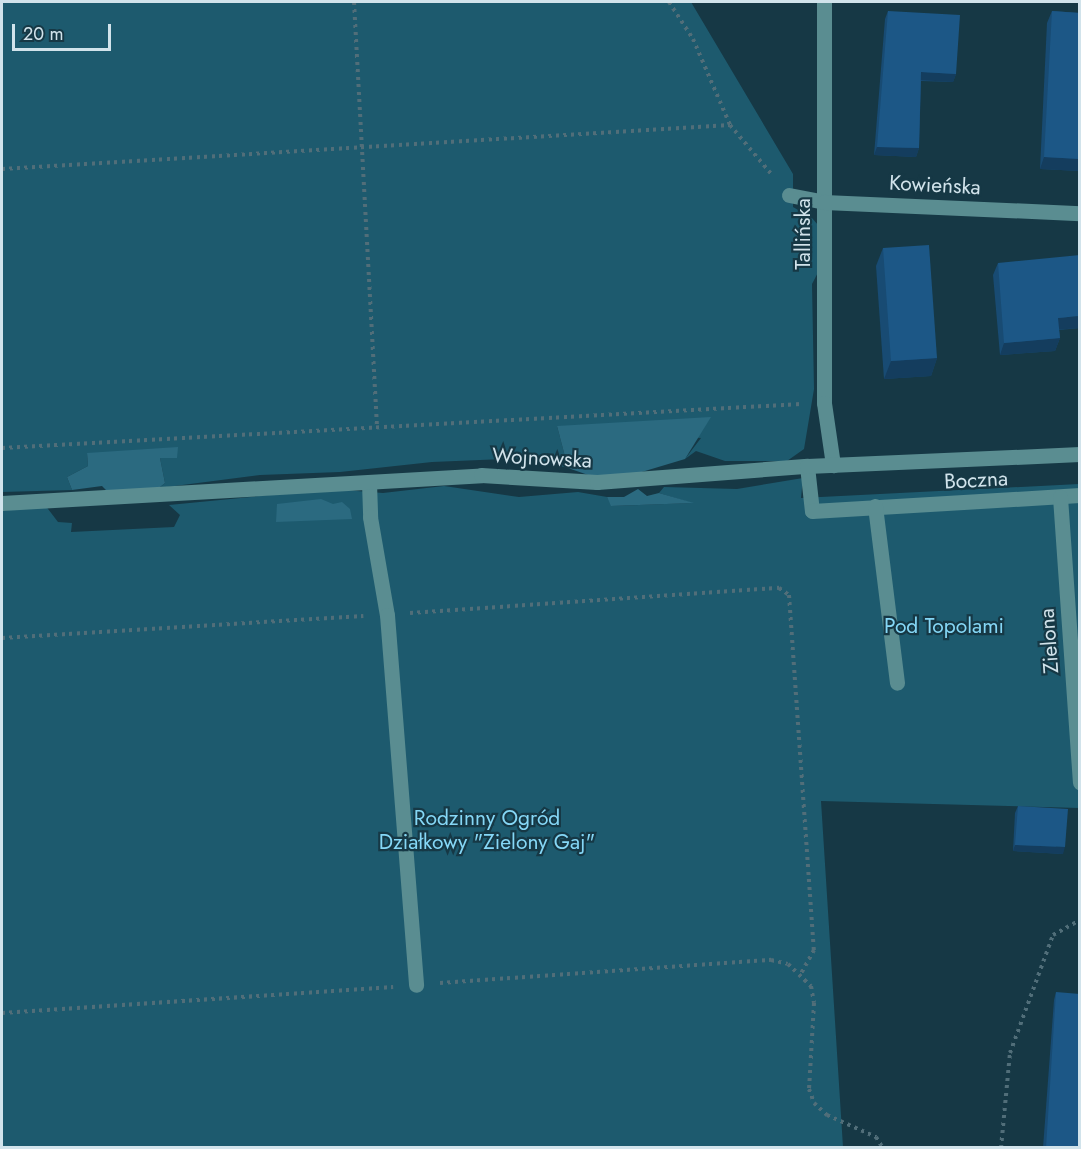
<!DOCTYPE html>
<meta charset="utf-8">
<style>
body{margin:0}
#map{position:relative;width:1081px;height:1149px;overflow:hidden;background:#163845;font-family:Jost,sans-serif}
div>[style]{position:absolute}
.green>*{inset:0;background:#1d5a6e}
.forest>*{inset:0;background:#2b6a80}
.path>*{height:4px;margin-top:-2px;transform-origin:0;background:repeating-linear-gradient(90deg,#516e79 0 3px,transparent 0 7.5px)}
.minor>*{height:15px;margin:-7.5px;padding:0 7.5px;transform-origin:7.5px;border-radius:7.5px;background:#5a8d91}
.wall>*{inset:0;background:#184b73}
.shaded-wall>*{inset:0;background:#143d5e}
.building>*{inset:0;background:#1c5786}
span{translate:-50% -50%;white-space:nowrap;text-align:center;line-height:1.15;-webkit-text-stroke:4.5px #163845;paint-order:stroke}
.street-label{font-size:21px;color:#d1e3eb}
.park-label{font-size:21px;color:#85d7f6}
.frame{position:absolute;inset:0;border:3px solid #d1e3eb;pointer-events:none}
.scale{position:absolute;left:12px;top:24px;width:99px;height:27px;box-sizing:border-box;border:3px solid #d1e3eb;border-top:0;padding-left:8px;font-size:18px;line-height:21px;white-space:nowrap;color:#d1e3eb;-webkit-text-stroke:4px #163845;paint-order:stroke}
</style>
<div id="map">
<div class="green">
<i style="clip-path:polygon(2px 2px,691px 2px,793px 174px,793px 207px,812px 218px,824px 232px,824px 261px,812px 284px,814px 389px,804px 449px,787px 461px,725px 461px,696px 451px,685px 459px,701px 438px,557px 426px,568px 468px,528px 458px,432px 462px,340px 472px,260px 475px,159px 488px,165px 483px,160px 458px,87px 453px,88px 466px,67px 477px,72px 490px,2px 492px)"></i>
<i style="clip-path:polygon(803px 478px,801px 498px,1079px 484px,1079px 808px,821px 801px,843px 1147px,2px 1147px,2px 511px,45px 505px,58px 522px,72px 523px,71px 532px,174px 527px,180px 515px,169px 505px,331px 489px,383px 493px,444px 486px,519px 497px,578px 492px,607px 497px,612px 506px,692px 503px,659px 493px,664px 487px,737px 489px)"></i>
</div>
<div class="forest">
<i style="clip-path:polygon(711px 417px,685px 459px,635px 474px,594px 477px,568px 468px,557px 426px)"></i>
<i style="clip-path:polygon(178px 447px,177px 458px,160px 458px,165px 483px,149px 496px,107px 491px,102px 486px,72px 490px,67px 477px,88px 466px,87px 453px)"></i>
<i style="clip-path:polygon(638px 489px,647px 496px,659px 493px,694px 503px,611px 506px,607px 497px,624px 497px)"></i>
<i style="clip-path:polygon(321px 499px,333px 504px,342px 502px,350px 509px,352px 519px,276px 522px,277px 504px)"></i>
</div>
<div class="path">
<i style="left:354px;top:2px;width:425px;rotate:86.9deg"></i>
<i style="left:669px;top:2px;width:44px;rotate:57deg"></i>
<i style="left:693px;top:39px;width:94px;rotate:66.7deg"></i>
<i style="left:2px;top:169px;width:729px;rotate:-3.46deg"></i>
<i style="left:730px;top:125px;width:67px;rotate:49.9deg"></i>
<i style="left:2px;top:448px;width:800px;rotate:-3.15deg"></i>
<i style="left:410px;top:613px;width:370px;rotate:-3.9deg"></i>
<i style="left:779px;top:588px;width:12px;rotate:35deg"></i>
<i style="left:789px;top:595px;width:356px;rotate:86deg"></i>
<i style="left:814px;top:950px;width:26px;rotate:119deg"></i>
<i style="left:2px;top:638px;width:362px;rotate:-3.5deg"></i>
<i style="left:440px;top:983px;width:332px;rotate:-4deg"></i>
<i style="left:771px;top:960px;width:17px;rotate:13deg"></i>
<i style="left:788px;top:964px;width:32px;rotate:44deg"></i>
<i style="left:811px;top:986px;width:17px;rotate:80deg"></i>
<i style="left:814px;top:1003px;width:86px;rotate:93.3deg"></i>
<i style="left:809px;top:1089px;width:15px;rotate:70deg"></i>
<i style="left:814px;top:1103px;width:18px;rotate:43deg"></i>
<i style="left:827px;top:1115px;width:54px;rotate:24.2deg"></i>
<i style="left:876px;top:1137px;width:13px;rotate:58deg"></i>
<i style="left:2px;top:1013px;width:392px;rotate:-3.8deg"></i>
<i style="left:1001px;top:1148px;width:95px;rotate:-84.6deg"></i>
<i style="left:1010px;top:1053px;width:126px;rotate:-70deg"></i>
<i style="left:1053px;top:935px;width:31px;rotate:-29deg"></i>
</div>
<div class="minor">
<i style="left:824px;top:2px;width:401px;rotate:90deg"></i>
<i style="left:824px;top:403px;width:63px;rotate:81.7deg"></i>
<i style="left:789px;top:195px;width:36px;rotate:11deg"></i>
<i style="left:824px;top:202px;width:256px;rotate:2.5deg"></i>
<i style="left:807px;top:466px;width:45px;rotate:83.7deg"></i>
<i style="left:812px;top:511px;width:268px;rotate:-3.4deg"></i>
<i style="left:369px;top:483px;width:34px;rotate:88deg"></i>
<i style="left:370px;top:517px;width:99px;rotate:80.2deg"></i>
<i style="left:387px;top:615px;width:371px;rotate:85.5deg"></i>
<i style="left:1060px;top:497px;width:286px;rotate:86deg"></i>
<i style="left:2px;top:503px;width:480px;rotate:-3.3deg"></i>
<i style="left:481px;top:475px;width:116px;rotate:3.5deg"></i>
<i style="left:597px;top:482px;width:211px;rotate:-4.4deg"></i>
<i style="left:807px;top:466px;width:273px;rotate:-2.5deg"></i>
<i style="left:875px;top:506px;width:178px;rotate:82.9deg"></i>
</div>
<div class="wall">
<i style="clip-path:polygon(888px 11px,956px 74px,953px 82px,921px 81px,919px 148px,916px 157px,874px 155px,885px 19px)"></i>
<i style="clip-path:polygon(1052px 11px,1080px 13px,1080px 171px,1040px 169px,1047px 23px)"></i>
<i style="clip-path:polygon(883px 248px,937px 358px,931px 376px,884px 379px,876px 266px)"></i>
<i style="clip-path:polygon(998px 263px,1080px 328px,1059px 330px,1060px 338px,1055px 351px,1000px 355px,993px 275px)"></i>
<i style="clip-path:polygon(1018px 806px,1063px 854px,1013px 851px,1015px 813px)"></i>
<i style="clip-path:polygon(1056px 992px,1080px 1148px,1043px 1148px,1054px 1000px)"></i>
</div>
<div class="shaded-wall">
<i style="clip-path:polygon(921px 72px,956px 74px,953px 82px,918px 80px)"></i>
<i style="clip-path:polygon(877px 147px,919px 148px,916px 157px,874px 155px)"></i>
<i style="clip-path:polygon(1044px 157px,1080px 159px,1080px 171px,1040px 169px)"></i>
<i style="clip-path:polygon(1080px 316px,1080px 328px,1053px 330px,1058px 318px)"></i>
<i style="clip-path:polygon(1060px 338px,1055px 351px,1000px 355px,1004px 343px)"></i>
<i style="clip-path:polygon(937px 358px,931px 376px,884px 379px,891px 361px)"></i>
<i style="clip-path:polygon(1015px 845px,1065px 847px,1063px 854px,1013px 851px)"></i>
</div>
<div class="building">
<i style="clip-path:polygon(888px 11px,960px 15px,956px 74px,921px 72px,919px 148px,877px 147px)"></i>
<i style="clip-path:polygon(1052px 11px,1080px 13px,1080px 159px,1044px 157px)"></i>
<i style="clip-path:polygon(929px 245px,937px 358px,891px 361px,883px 248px)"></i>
<i style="clip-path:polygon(1080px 255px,1080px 316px,1058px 318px,1060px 338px,1004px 343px,998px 263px)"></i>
<i style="clip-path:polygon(1018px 806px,1068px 809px,1065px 847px,1015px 845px)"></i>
<i style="clip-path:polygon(1056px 992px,1080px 994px,1080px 1148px,1046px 1148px)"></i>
</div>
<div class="street-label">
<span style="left:935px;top:185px;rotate:3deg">Kowieńska</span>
<span style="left:803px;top:234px;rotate:-90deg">Tallińska</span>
<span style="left:542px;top:458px;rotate:3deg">Wojnowska</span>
<span style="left:976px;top:480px;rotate:-3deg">Boczna</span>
<span style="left:1049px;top:641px;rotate:-94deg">Zielona</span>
</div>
<div class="park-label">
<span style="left:944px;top:626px">Pod Topolami</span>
<span style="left:487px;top:830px">Rodzinny Ogród<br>Działkowy "Zielony Gaj"</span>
</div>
<div class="frame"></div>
<div class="scale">20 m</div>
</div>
